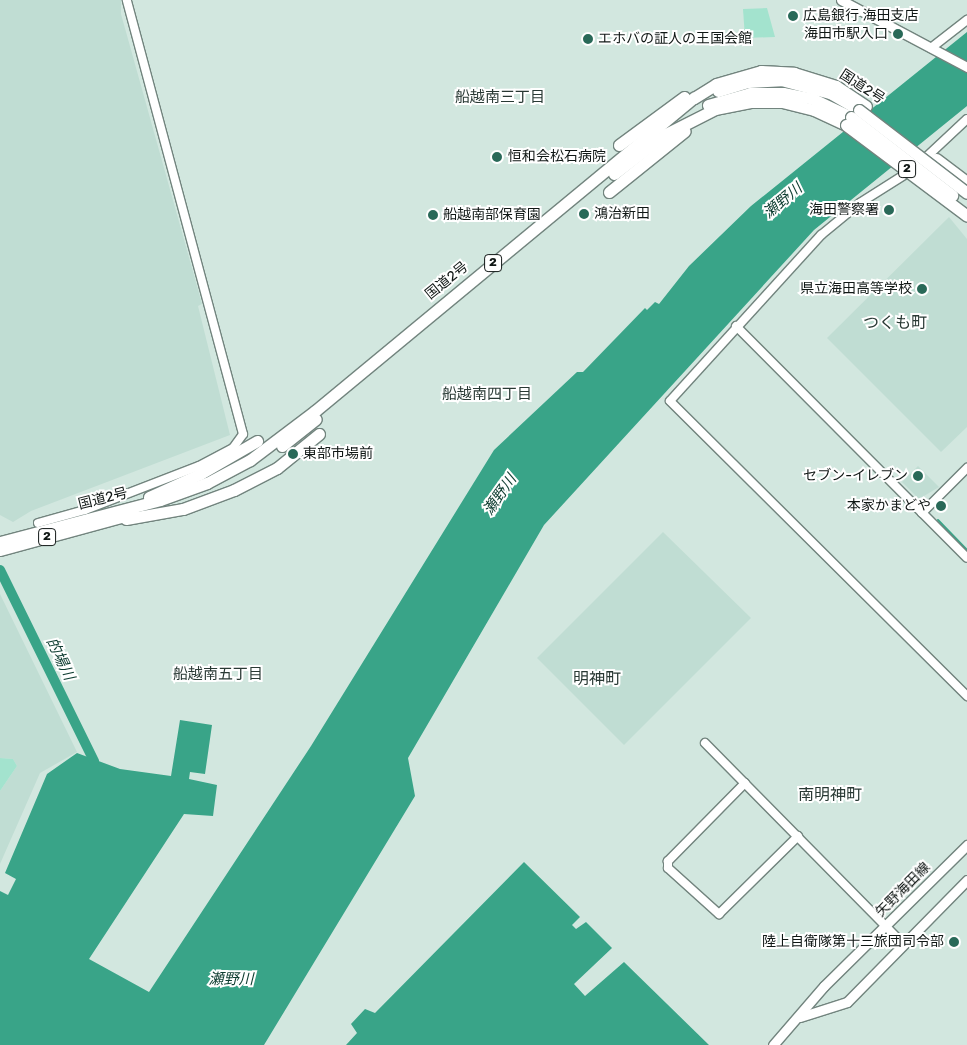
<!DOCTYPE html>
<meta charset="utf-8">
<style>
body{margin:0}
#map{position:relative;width:967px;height:1045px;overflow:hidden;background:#d2e7df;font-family:Rubik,"Noto Sans JP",sans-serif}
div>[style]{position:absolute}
.built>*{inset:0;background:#c0ddd3}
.green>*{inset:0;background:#a3e3ce}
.water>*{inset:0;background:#39a488}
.stream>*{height:2px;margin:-1px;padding:0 1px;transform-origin:1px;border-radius:1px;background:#39a488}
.river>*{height:10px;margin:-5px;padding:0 5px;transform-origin:5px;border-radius:5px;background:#39a488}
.roads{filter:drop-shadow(1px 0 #72847e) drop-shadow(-1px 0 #72847e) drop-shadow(0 1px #72847e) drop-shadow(0 -1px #72847e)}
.tertiary>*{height:8px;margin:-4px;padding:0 4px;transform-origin:4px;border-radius:4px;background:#fff}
.secondary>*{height:9px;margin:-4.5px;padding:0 4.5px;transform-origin:4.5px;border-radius:4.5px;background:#fff}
.trunk>*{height:11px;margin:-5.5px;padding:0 5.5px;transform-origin:5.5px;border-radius:5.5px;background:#fff}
.bridges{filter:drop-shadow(1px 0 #72847e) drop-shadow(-1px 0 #72847e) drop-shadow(0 1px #72847e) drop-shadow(0 -1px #72847e)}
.trunk-bridge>*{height:11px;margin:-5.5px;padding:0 5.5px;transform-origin:5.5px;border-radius:5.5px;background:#fff}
.dots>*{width:14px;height:14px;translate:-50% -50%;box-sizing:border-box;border:2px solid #fff;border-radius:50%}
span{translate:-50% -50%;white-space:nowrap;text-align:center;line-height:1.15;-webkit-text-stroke:4px #fff;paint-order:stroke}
.shield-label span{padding:1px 4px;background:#fff;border:1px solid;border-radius:4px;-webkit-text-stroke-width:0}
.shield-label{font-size:12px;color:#101715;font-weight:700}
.poi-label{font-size:14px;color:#101715}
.left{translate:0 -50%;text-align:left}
.right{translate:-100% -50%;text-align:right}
.street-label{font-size:14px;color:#101715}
.neighbourhood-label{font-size:15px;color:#293934}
.water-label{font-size:15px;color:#0e3d31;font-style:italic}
.quarter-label{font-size:16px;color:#293934}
</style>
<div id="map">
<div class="built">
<i style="clip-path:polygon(0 0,121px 0,121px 14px,202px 304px,198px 306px,230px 435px,31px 511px,13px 522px,0 515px)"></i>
<i style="clip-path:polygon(949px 217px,967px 239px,967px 427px,941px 452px,827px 338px)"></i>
<i style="clip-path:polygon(918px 466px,939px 487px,919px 499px,902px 482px)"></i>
<i style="clip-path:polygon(663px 532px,751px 618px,624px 745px,537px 658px)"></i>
<i style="clip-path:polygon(0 594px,77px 752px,40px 773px,0 864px,0 791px,17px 766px,13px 759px,0 758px)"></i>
</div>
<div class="green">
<i style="clip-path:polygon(767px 8px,775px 37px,745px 38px,743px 9px)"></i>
<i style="clip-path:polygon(0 758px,13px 759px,17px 766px,0 791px)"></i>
</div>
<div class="water">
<i style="clip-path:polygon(967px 32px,967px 106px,814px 230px,544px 525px,408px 758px,415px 796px,264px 1045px,0 1045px,0 891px,8px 895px,16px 879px,5px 873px,47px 774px,77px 753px,120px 769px,171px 776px,180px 720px,212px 725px,205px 774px,190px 772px,189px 779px,217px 785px,213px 816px,184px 814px,89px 959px,149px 992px,311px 746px,494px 450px,577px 372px,583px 372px,645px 308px,647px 310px,655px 302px,659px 304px,689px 266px,751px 206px)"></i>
<i style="clip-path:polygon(524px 862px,580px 917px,572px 925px,576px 929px,586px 922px,612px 948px,574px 984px,585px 996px,624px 962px,709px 1045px,346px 1045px,357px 1033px,351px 1024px,365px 1009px,375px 1013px)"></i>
</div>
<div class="stream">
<i style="left:938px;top:520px;width:42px;rotate:46deg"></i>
</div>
<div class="river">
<i style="left:0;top:570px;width:213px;rotate:63.8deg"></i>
</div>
<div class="roads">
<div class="tertiary">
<i style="left:931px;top:48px;width:46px;rotate:-37.9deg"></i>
<i style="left:920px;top:163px;width:64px;rotate:-43.1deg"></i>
<i style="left:912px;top:170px;width:62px;rotate:147.6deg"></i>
<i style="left:860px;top:203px;width:50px;rotate:140.6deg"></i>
<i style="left:821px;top:235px;width:224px;rotate:132.3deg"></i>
<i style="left:670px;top:401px;width:419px;rotate:44.8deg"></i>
<i style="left:736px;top:326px;width:327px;rotate:45.1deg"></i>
<i style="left:922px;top:513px;width:64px;rotate:-45deg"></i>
<i style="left:38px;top:523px;width:49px;rotate:-15.5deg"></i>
<i style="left:85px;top:510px;width:122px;rotate:-21.1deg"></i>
<i style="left:199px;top:466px;width:38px;rotate:-28deg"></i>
<i style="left:233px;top:448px;width:17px;rotate:-54deg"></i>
<i style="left:243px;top:434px;width:449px;rotate:-105deg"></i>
<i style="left:705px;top:743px;width:282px;rotate:45.4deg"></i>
<i style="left:745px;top:783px;width:110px;rotate:134.6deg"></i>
<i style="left:668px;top:861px;width:7px;rotate:90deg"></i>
<i style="left:668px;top:868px;width:69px;rotate:42deg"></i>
<i style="left:719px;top:914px;width:111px;rotate:-44.6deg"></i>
</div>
<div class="secondary">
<i style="left:841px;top:0;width:143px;rotate:28deg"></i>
<i style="left:800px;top:1017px;width:49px;rotate:-17.7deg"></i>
<i style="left:847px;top:1002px;width:171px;rotate:-45.5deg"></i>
<i style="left:773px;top:1045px;width:78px;rotate:-49.2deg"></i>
<i style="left:824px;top:986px;width:201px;rotate:-44.6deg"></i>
</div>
<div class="trunk">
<i style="left:718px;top:91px;width:31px;rotate:-17deg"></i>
<i style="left:748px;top:82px;width:33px;rotate:-3deg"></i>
<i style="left:781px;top:80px;width:51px;rotate:14.9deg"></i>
<i style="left:830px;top:93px;width:34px;rotate:30deg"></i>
<i style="left:708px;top:105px;width:44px;rotate:-15.9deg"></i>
<i style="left:750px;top:93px;width:33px"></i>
<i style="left:783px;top:93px;width:31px;rotate:11deg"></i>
<i style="left:813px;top:99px;width:42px;rotate:25.3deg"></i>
<i style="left:619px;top:145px;width:81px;rotate:-36.4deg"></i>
<i style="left:936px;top:159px;width:39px;rotate:37deg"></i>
<i style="left:614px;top:174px;width:66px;rotate:-37.6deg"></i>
<i style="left:666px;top:134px;width:55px;rotate:-27deg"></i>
<i style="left:715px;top:109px;width:36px;rotate:-11deg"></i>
<i style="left:750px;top:102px;width:32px"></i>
<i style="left:782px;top:102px;width:33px;rotate:14deg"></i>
<i style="left:814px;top:110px;width:35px;rotate:25deg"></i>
<i style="left:609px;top:192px;width:97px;rotate:-38.8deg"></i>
<i style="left:282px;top:446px;width:43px;rotate:-38.5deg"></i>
<i style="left:149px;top:497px;width:56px;rotate:-24.3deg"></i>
<i style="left:200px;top:474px;width:66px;rotate:-30.1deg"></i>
<i style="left:126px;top:519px;width:58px;rotate:-10deg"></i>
<i style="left:183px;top:509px;width:54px;rotate:-20.4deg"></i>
<i style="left:234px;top:490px;width:48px;rotate:-27.1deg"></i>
<i style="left:277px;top:468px;width:54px;rotate:-39deg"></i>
<i style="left:0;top:542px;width:165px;rotate:-14.7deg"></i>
<i style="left:160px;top:500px;width:50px;rotate:-19.9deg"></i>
<i style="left:207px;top:483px;width:49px;rotate:-28.1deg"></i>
<i style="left:250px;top:460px;width:81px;rotate:-37deg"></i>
<i style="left:315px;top:411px;width:492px;rotate:-39.6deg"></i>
<i style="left:694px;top:98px;width:26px;rotate:-32deg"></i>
<i style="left:716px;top:84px;width:47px;rotate:-16.1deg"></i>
<i style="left:761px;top:71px;width:33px;rotate:3deg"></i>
<i style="left:794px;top:73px;width:44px;rotate:17.2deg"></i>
<i style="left:836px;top:86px;width:36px;rotate:34deg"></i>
<i style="left:0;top:550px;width:137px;rotate:-15.3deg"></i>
</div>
</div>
<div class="bridges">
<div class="trunk-bridge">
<i style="left:859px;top:110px;width:136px;rotate:37.5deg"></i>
<i style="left:851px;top:117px;width:128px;rotate:37.7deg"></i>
<i style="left:846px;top:125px;width:151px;rotate:36.9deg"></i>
</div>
</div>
<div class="dots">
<i style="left:793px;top:16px;background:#296958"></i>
<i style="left:898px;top:34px;background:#296958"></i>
<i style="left:588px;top:39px;background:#296958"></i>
<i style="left:497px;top:157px;background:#296958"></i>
<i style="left:889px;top:210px;background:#296958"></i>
<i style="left:584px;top:214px;background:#296958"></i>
<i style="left:433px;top:215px;background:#296958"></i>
<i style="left:922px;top:289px;background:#296958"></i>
<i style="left:293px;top:454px;background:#296958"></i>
<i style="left:918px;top:476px;background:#296958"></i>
<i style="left:941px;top:506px;background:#296958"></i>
<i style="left:954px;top:942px;background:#296958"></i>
</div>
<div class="shield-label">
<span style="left:907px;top:169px">2</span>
<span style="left:493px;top:263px">2</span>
<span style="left:47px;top:537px">2</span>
</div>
<div class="poi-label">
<span class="left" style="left:803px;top:16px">広島銀行 海田支店</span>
<span class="right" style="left:888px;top:34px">海田市駅入口</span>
<span class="left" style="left:598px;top:39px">エホバの証人の王国会館</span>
<span class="left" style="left:508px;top:157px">恒和会松石病院</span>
<span class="right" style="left:879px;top:210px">海田警察署</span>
<span class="left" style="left:594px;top:214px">鴻治新田</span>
<span class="left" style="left:443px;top:215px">船越南部保育園</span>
<span class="right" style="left:912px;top:289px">県立海田高等学校</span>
<span class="left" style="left:303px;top:454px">東部市場前</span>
<span class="right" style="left:908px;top:476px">セブン-イレブン</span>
<span class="right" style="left:931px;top:506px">本家かまどや</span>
<span class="right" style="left:944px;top:942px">陸上自衛隊第十三旅団司令部</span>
</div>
<div class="street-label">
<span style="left:862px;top:87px;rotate:33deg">国道2号</span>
<span style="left:447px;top:281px;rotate:-39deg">国道2号</span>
<span style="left:103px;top:499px;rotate:-14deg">国道2号</span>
<span style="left:903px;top:890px;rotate:-45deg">矢野海田線</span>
</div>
<div class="neighbourhood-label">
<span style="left:500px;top:98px">船越南三丁目</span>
<span style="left:487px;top:395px">船越南四丁目</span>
<span style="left:218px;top:675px">船越南五丁目</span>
</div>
<div class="water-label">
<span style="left:783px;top:201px;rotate:-40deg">瀬野川</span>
<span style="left:500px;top:495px;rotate:-55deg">瀬野川</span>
<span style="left:60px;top:659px;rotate:64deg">的場川</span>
<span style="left:231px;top:980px">瀬野川</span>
</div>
<div class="quarter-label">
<span style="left:895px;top:323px">つくも町</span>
<span style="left:597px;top:679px">明神町</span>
<span style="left:830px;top:795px">南明神町</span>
</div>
</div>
